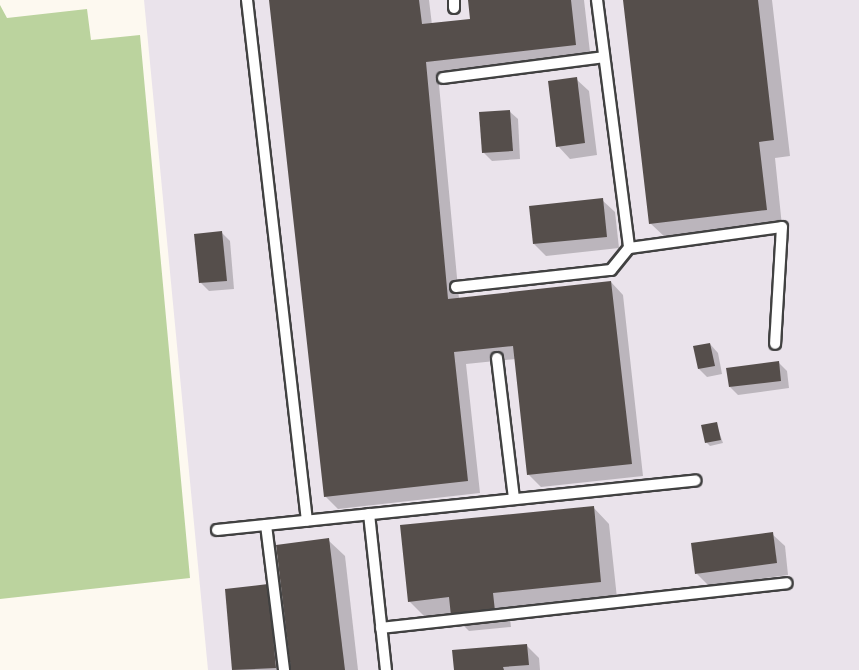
<!DOCTYPE html>
<style>
body{margin:0}
#map{position:relative;width:859px;height:670px;overflow:hidden;background:#fdf9f0;font-family:"Times New Roman",serif}
div>[style]{position:absolute}
.industrial>*{inset:0;background:#eae3eb}
.forest>*{inset:0;background:#bbd39e}
.shadow>*{inset:0;background:#0003}
.building>*{inset:0;background:#554e4b}
.roads{filter:drop-shadow(2px 0 #414141) drop-shadow(-2px 0 #414141) drop-shadow(0 2px #414141) drop-shadow(0 -2px #414141)}
.service>*{height:10px;margin:-5px;padding:0 5px;transform-origin:5px;border-radius:5px;background:#fff}
span{translate:-50% -50%;white-space:nowrap;text-align:center;line-height:1.15;-webkit-text-stroke:6px #fff;paint-order:stroke}
</style>
<div id="map">
<div class="industrial">
<i style="clip-path:polygon(144px 0,859px 0,859px 670px,208px 670px)"></i>
</div>
<div class="forest">
<i style="clip-path:polygon(0 5px,7px 18px,87px 9px,91px 40px,140px 35px,190px 578px,0 599px)"></i>
</div>
<div class="shadow">
<i style="clip-path:polygon(271px 0,429px 0,432px 25px,472px 20px,469px 0,584px 0,591px 61px,438px 74px,459px 299px,611px 282px,623px 295px,643px 476px,541px 487px,529px 475px,516px 359px,466px 364px,480px 493px,338px 509px,325px 496px)"></i>
<i style="clip-path:polygon(625px 0,772px 0,790px 156px,775px 158px,782px 226px,667px 239px,650px 223px)"></i>
<i style="clip-path:polygon(576px 79px,589px 91px,597px 155px,570px 159px,558px 146px)"></i>
<i style="clip-path:polygon(509px 111px,518px 119px,520px 159px,492px 161px,484px 153px)"></i>
<i style="clip-path:polygon(602px 200px,615px 212px,619px 248px,546px 256px,534px 244px)"></i>
<i style="clip-path:polygon(222px 233px,230px 241px,234px 289px,209px 291px,201px 283px)"></i>
<i style="clip-path:polygon(710px 344px,718px 353px,722px 374px,707px 377px,699px 369px)"></i>
<i style="clip-path:polygon(778px 362px,787px 371px,789px 388px,738px 395px,730px 387px)"></i>
<i style="clip-path:polygon(716px 423px,723px 443px,710px 446px,706px 442px)"></i>
<i style="clip-path:polygon(593px 507px,609px 524px,617px 598px,509px 609px,511px 627px,469px 631px,452px 614px,425px 617px,409px 601px)"></i>
<i style="clip-path:polygon(772px 534px,785px 546px,788px 575px,709px 586px,697px 574px)"></i>
<i style="clip-path:polygon(328px 540px,345px 556px,358px 670px,293px 670px)"></i>
<i style="clip-path:polygon(267px 586px,280px 598px,287px 670px,234px 670px,226px 590px)"></i>
<i style="clip-path:polygon(527px 646px,539px 658px,540px 670px,455px 670px)"></i>
</div>
<div class="building">
<i style="clip-path:polygon(269px 0,419px 0,422px 24px,470px 19px,468px 0,571px 0,576px 45px,426px 62px,448px 299px,611px 281px,632px 464px,527px 475px,513px 346px,454px 352px,468px 481px,324px 497px)"></i>
<i style="clip-path:polygon(623px 0,758px 0,774px 140px,759px 142px,767px 210px,649px 224px)"></i>
<i style="clip-path:polygon(577px 77px,585px 143px,556px 147px,548px 81px)"></i>
<i style="clip-path:polygon(510px 110px,513px 151px,482px 153px,479px 112px)"></i>
<i style="clip-path:polygon(603px 198px,607px 237px,533px 244px,529px 206px)"></i>
<i style="clip-path:polygon(222px 231px,227px 281px,199px 283px,194px 234px)"></i>
<i style="clip-path:polygon(710px 343px,715px 366px,698px 369px,693px 346px)"></i>
<i style="clip-path:polygon(779px 361px,781px 381px,729px 387px,726px 368px)"></i>
<i style="clip-path:polygon(717px 422px,721px 440px,705px 443px,701px 425px)"></i>
<i style="clip-path:polygon(594px 506px,601px 582px,493px 593px,495px 611px,451px 616px,449px 597px,408px 602px,400px 525px)"></i>
<i style="clip-path:polygon(773px 532px,777px 563px,695px 574px,691px 543px)"></i>
<i style="clip-path:polygon(329px 538px,345px 670px,291px 670px,276px 545px)"></i>
<i style="clip-path:polygon(268px 584px,276px 668px,232px 670px,225px 589px)"></i>
<i style="clip-path:polygon(527px 644px,529px 665px,503px 667px,504px 670px,454px 670px,452px 650px)"></i>
</div>
<div class="roads">
<div class="service">
<i style="left:247px;top:0;width:524px;rotate:83.43deg"></i>
<i style="left:454px;top:0;width:8px;rotate:90deg"></i>
<i style="left:597px;top:0;width:250px;rotate:82.6deg"></i>
<i style="left:629px;top:248px;width:154px;rotate:-7.8deg"></i>
<i style="left:782px;top:227px;width:117px;rotate:93.4deg"></i>
<i style="left:443px;top:78px;width:162px;rotate:-7.4deg"></i>
<i style="left:456px;top:287px;width:156px;rotate:-6.3deg"></i>
<i style="left:611px;top:270px;width:28px;rotate:-51deg"></i>
<i style="left:497px;top:358px;width:142px;rotate:83.1deg"></i>
<i style="left:369px;top:514px;width:157px;rotate:83.8deg"></i>
<i style="left:266px;top:525px;width:146px;rotate:82.9deg"></i>
<i style="left:217px;top:530px;width:481px;rotate:-5.9deg"></i>
<i style="left:381px;top:628px;width:408px;rotate:-6.3deg"></i>
</div>
</div>
</div>
